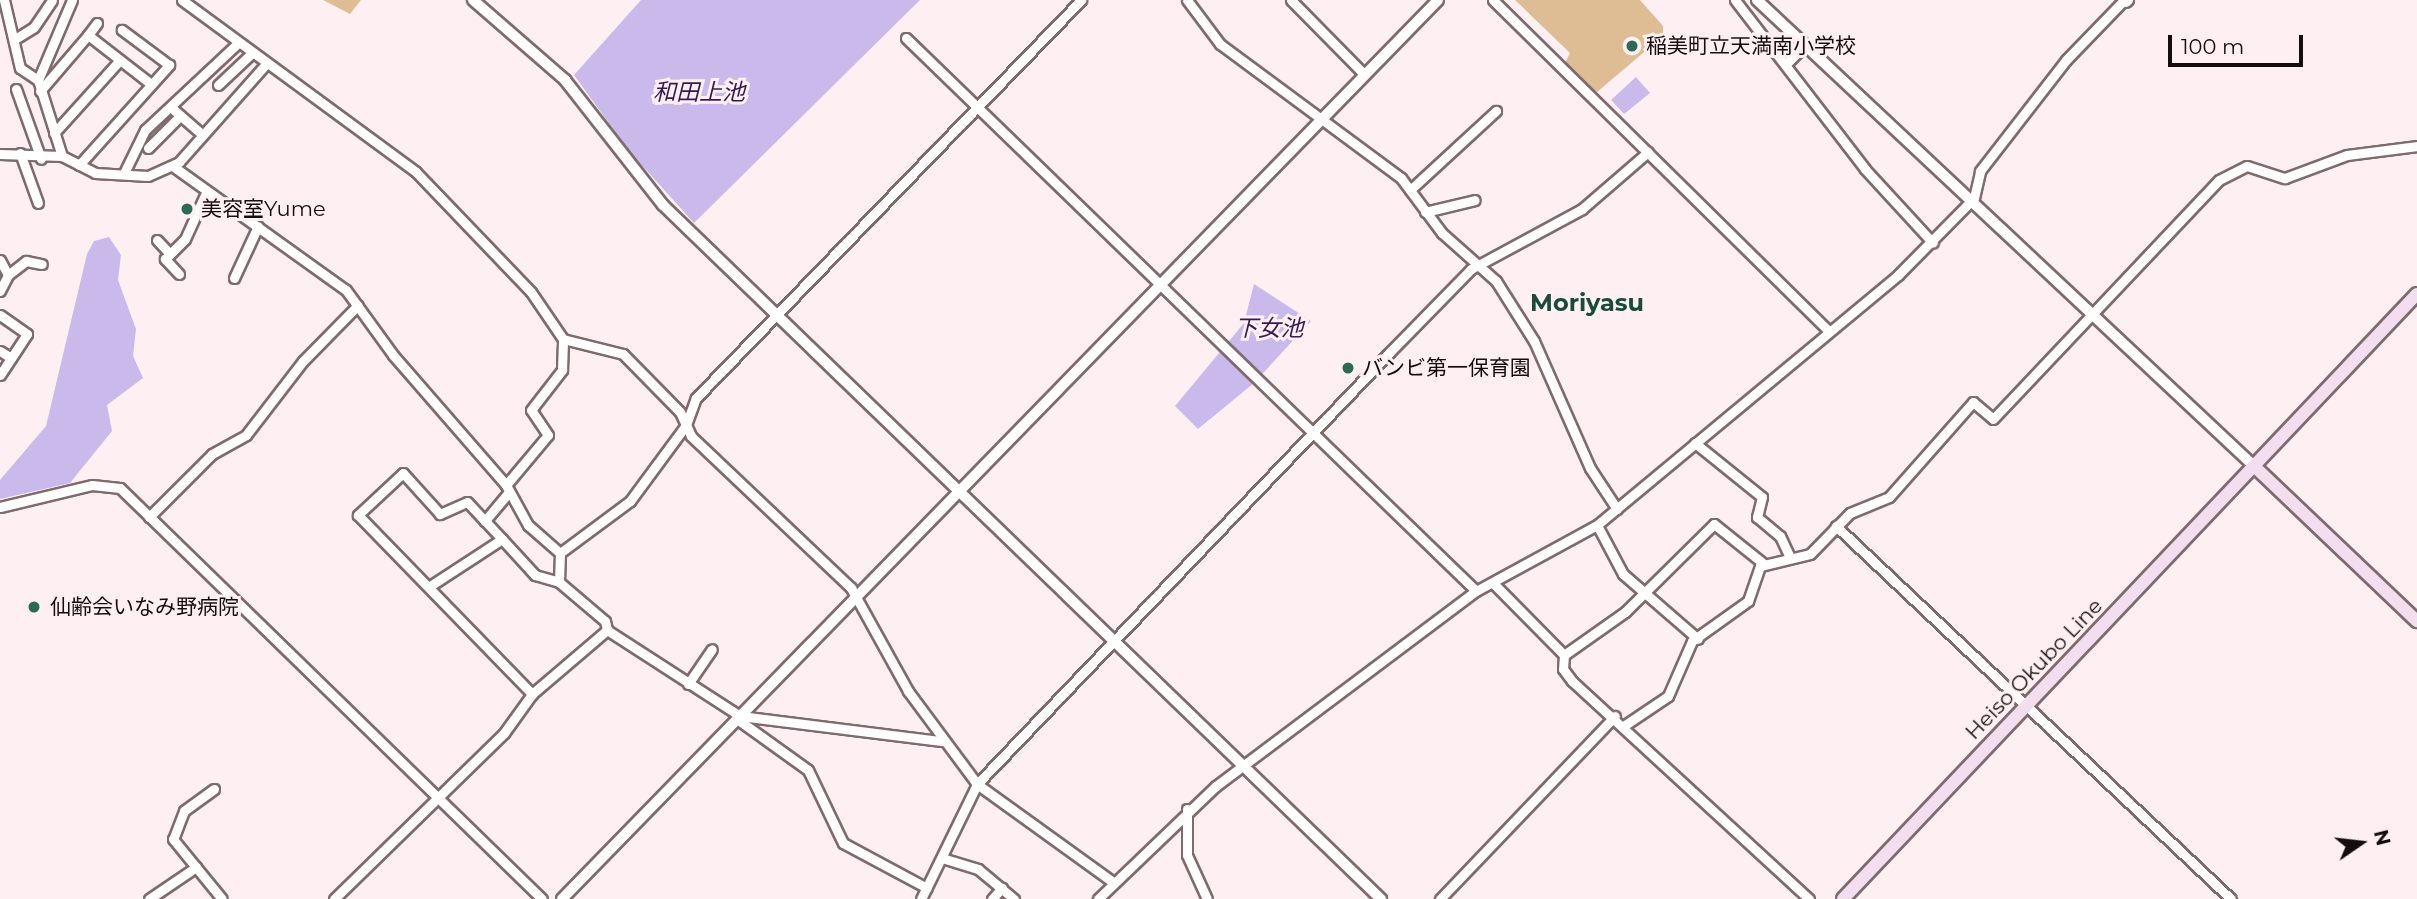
<!DOCTYPE html>
<meta charset="utf-8">
<style>
body{margin:0}
#map{position:relative;width:2417px;height:899px;overflow:hidden;background:#fef0f2;font-family:Montserrat,"Noto Sans JP",sans-serif}
div>[style]{position:absolute}
.green>*{inset:0;background:#debd94}
.water>*{inset:0;background:#c9baeb}
.roads{filter:drop-shadow(2px 0 #7f6b6e) drop-shadow(-2px 0 #7f6b6e) drop-shadow(0 2px #7f6b6e) drop-shadow(0 -2px #7f6b6e)}
.minor>*{height:9px;margin:-4.5px;padding:0 4.5px;transform-origin:4.5px;border-radius:4.5px;background:#fff}
.tertiary>*{height:10px;margin:-5px;padding:0 5px;transform-origin:5px;border-radius:5px;background:#fff}
.secondary>*{height:12px;margin:-6px;padding:0 6px;transform-origin:6px;border-radius:6px;background:#f2deef}
.dots>*{width:19px;height:19px;translate:-50% -50%;box-sizing:border-box;border:4px solid #fef0f2;border-radius:50%}
span{translate:-50% -50%;white-space:nowrap;text-align:center;line-height:1.15;-webkit-text-stroke:6px #fef0f2;paint-order:stroke}
.poi-label{font-size:21px;color:#140c0e}
.left{translate:0 -50%;text-align:left}
.street-label{font-size:21px;color:#140c0e}
.water-label{font-size:23px;color:#341b56;font-style:italic}
.quarter-label{font-size:24px;color:#174b3c;font-weight:700}
.north{position:absolute;left:2326px;top:808px;width:70px;height:70px;-webkit-text-stroke:5px #fef0f2;paint-order:stroke;rotate:76deg;font-size:19px;font-weight:700;line-height:28px;text-align:center;color:#140c0e}
.north::after{content:'';display:block;margin:auto;width:24px;height:32px;background:#140c0e;clip-path:polygon(50% 0,100% 100%,50% 72%,0 100%)}
.scale{position:absolute;left:2168px;top:35px;width:135px;height:32px;box-sizing:border-box;border:4px solid #140c0e;border-top:0;padding-left:9px;font-size:21px;line-height:24px;white-space:nowrap;color:#140c0e;-webkit-text-stroke:5px #fef0f2;paint-order:stroke}
</style>
<div id="map">
<div class="green">
<i style="clip-path:polygon(323px 0,361px 0,350px 14px)"></i>
<i style="clip-path:polygon(1515px 0,1640px 0,1663px 26px,1663px 36px,1596px 93px,1565px 63px,1570px 53px)"></i>
</div>
<div class="water">
<i style="clip-path:polygon(641px 0,920px 0,694px 223px,629px 151px,574px 75px)"></i>
<i style="clip-path:polygon(1636px 77px,1650px 93px,1624px 114px,1611px 100px)"></i>
<i style="clip-path:polygon(109px 237px,121px 255px,118px 280px,136px 329px,133px 356px,143px 378px,107px 405px,112px 431px,70px 483px,0 499px,0 480px,46px 426px,87px 254px,94px 241px)"></i>
<i style="clip-path:polygon(1254px 284px,1311px 321px,1254px 383px,1198px 429px,1175px 406px,1244px 323px)"></i>
</div>
<div class="roads">
<div class="minor">
<i style="left:4px;top:0;width:70px;rotate:76.8deg"></i>
<i style="left:20px;top:68px;width:22px;rotate:34deg"></i>
<i style="left:38px;top:80px;width:80px;rotate:72.5deg"></i>
<i style="left:182px;top:0;width:290px;rotate:36.3deg"></i>
<i style="left:416px;top:172px;width:166px;rotate:46.2deg"></i>
<i style="left:531px;top:292px;width:57px;rotate:55.8deg"></i>
<i style="left:563px;top:339px;width:62px;rotate:14deg"></i>
<i style="left:623px;top:354px;width:81px;rotate:45.5deg"></i>
<i style="left:680px;top:412px;width:26px;rotate:65deg"></i>
<i style="left:691px;top:436px;width:221px;rotate:43.5deg"></i>
<i style="left:851px;top:588px;width:118px;rotate:61deg"></i>
<i style="left:908px;top:691px;width:116px;rotate:53.4deg"></i>
<i style="left:977px;top:784px;width:168px;rotate:35.8deg"></i>
<i style="left:1187px;top:0;width:55px;rotate:53.1deg"></i>
<i style="left:1220px;top:44px;width:225px;rotate:36.5deg"></i>
<i style="left:1401px;top:178px;width:69px;rotate:53.3deg"></i>
<i style="left:1442px;top:233px;width:72px;rotate:41.6deg"></i>
<i style="left:1496px;top:281px;width:71px;rotate:57.7deg"></i>
<i style="left:1534px;top:341px;width:139px;rotate:66.2deg"></i>
<i style="left:1590px;top:468px;width:49px;rotate:56.6deg"></i>
<i style="left:1291px;top:0;width:104px;rotate:45.4deg"></i>
<i style="left:1493px;top:0;width:472px;rotate:44.6deg"></i>
<i style="left:1735px;top:0;width:213px;rotate:52.4deg"></i>
<i style="left:1865px;top:169px;width:100px;rotate:47.4deg"></i>
<i style="left:88px;top:35px;width:15px;rotate:-53deg"></i>
<i style="left:906px;top:38px;width:794px;rotate:44.13deg"></i>
<i style="left:15px;top:39px;width:22px;rotate:-32deg"></i>
<i style="left:34px;top:27px;width:32px;rotate:-56deg"></i>
<i style="left:1788px;top:62px;width:25px;rotate:-45deg"></i>
<i style="left:38px;top:80px;width:87px;rotate:-67deg"></i>
<i style="left:218px;top:85px;width:47px;rotate:-43.3deg"></i>
<i style="left:16px;top:89px;width:74px;rotate:70.3deg"></i>
<i style="left:40px;top:91px;width:74px;rotate:-49.4deg"></i>
<i style="left:88px;top:35px;width:80px;rotate:37.9deg"></i>
<i style="left:174px;top:110px;width:38px;rotate:41deg"></i>
<i style="left:54px;top:133px;width:98px;rotate:-47.9deg"></i>
<i style="left:148px;top:148px;width:45px;rotate:-45deg"></i>
<i style="left:20px;top:153px;width:53px;rotate:70.2deg"></i>
<i style="left:0;top:154px;width:62px;rotate:1.8deg"></i>
<i style="left:62px;top:156px;width:37px;rotate:27deg"></i>
<i style="left:95px;top:173px;width:53px;rotate:3.2deg"></i>
<i style="left:148px;top:176px;width:34px;rotate:-24deg"></i>
<i style="left:179px;top:162px;width:131px;rotate:-48.4deg"></i>
<i style="left:79px;top:165px;width:135px;rotate:-48deg"></i>
<i style="left:169px;top:65px;width:59px;rotate:-143.3deg"></i>
<i style="left:174px;top:167px;width:211px;rotate:35.6deg"></i>
<i style="left:346px;top:290px;width:80px;rotate:54.1deg"></i>
<i style="left:393px;top:355px;width:172px;rotate:49deg"></i>
<i style="left:506px;top:485px;width:46px;rotate:61.2deg"></i>
<i style="left:528px;top:525px;width:43px;rotate:41.2deg"></i>
<i style="left:560px;top:553px;width:29px;rotate:92deg"></i>
<i style="left:559px;top:582px;width:60px;rotate:40.3deg"></i>
<i style="left:605px;top:621px;width:9px;rotate:77deg"></i>
<i style="left:124px;top:173px;width:48px;rotate:-64deg"></i>
<i style="left:145px;top:130px;width:127px;rotate:-43.1deg"></i>
<i style="left:1410px;top:190px;width:117px;rotate:-42.6deg"></i>
<i style="left:1425px;top:212px;width:51px;rotate:-13.5deg"></i>
<i style="left:157px;top:240px;width:19px;rotate:47deg"></i>
<i style="left:0;top:260px;width:17px;rotate:62deg"></i>
<i style="left:8px;top:275px;width:18px;rotate:117deg"></i>
<i style="left:179px;top:274px;width:21px;rotate:-133deg"></i>
<i style="left:165px;top:259px;width:28px;rotate:-45deg"></i>
<i style="left:185px;top:239px;width:48px;rotate:-65.6deg"></i>
<i style="left:8px;top:275px;width:23px;rotate:-38deg"></i>
<i style="left:26px;top:261px;width:16px;rotate:11deg"></i>
<i style="left:234px;top:278px;width:57px;rotate:-65.2deg"></i>
<i style="left:0;top:315px;width:33px;rotate:35deg"></i>
<i style="left:27px;top:334px;width:49px;rotate:123.4deg"></i>
<i style="left:0;top:351px;width:13px;rotate:32deg"></i>
<i style="left:1695px;top:443px;width:86px;rotate:38.9deg"></i>
<i style="left:1762px;top:497px;width:21px;rotate:104deg"></i>
<i style="left:1757px;top:517px;width:30px;rotate:40deg"></i>
<i style="left:1780px;top:536px;width:23px;rotate:65deg"></i>
<i style="left:506px;top:485px;width:65px;rotate:-50deg"></i>
<i style="left:548px;top:435px;width:30px;rotate:-124deg"></i>
<i style="left:531px;top:410px;width:51px;rotate:-52.2deg"></i>
<i style="left:562px;top:370px;width:31px;rotate:-88deg"></i>
<i style="left:509px;top:492px;width:38px;rotate:130deg"></i>
<i style="left:485px;top:521px;width:26px;rotate:-133deg"></i>
<i style="left:467px;top:502px;width:30px;rotate:156deg"></i>
<i style="left:440px;top:514px;width:55px;rotate:-132.1deg"></i>
<i style="left:403px;top:473px;width:62px;rotate:137deg"></i>
<i style="left:358px;top:515px;width:250px;rotate:45.8deg"></i>
<i style="left:0;top:507px;width:95px;rotate:-13.4deg"></i>
<i style="left:92px;top:485px;width:28px;rotate:6deg"></i>
<i style="left:120px;top:488px;width:589px;rotate:44.24deg"></i>
<i style="left:149px;top:517px;width:89px;rotate:-45deg"></i>
<i style="left:212px;top:454px;width:39px;rotate:-29deg"></i>
<i style="left:246px;top:435px;width:93px;rotate:-52.4deg"></i>
<i style="left:303px;top:361px;width:78px;rotate:-45.5deg"></i>
<i style="left:1597px;top:525px;width:55px;rotate:62deg"></i>
<i style="left:1623px;top:574px;width:99px;rotate:40.9deg"></i>
<i style="left:1836px;top:526px;width:543px;rotate:43.36deg"></i>
<i style="left:502px;top:539px;width:49px;rotate:47.5deg"></i>
<i style="left:535px;top:575px;width:25px;rotate:16deg"></i>
<i style="left:560px;top:553px;width:87px;rotate:-36.6deg"></i>
<i style="left:630px;top:501px;width:94px;rotate:-53.6deg"></i>
<i style="left:686px;top:425px;width:29px;rotate:-70deg"></i>
<i style="left:696px;top:398px;width:554px;rotate:-45.95deg"></i>
<i style="left:1494px;top:584px;width:100px;rotate:45.4deg"></i>
<i style="left:1564px;top:655px;width:14px;rotate:94deg"></i>
<i style="left:1563px;top:669px;width:15px;rotate:53deg"></i>
<i style="left:1572px;top:681px;width:322px;rotate:42.6deg"></i>
<i style="left:430px;top:586px;width:86px;rotate:-33.1deg"></i>
<i style="left:502px;top:539px;width:25px;rotate:-133deg"></i>
<i style="left:607px;top:630px;width:158px;rotate:32.9deg"></i>
<i style="left:740px;top:716px;width:203px;rotate:7.1deg"></i>
<i style="left:1564px;top:655px;width:75px;rotate:-35.2deg"></i>
<i style="left:1625px;top:612px;width:125px;rotate:-44.7deg"></i>
<i style="left:1714px;top:524px;width:64px;rotate:38.7deg"></i>
<i style="left:688px;top:684px;width:42px;rotate:-55.6deg"></i>
<i style="left:737px;top:719px;width:87px;rotate:35.7deg"></i>
<i style="left:808px;top:770px;width:81px;rotate:64.4deg"></i>
<i style="left:843px;top:843px;width:95px;rotate:28.2deg"></i>
<i style="left:1625px;top:725px;width:52px;rotate:-34deg"></i>
<i style="left:1668px;top:696px;width:60px;rotate:-66.4deg"></i>
<i style="left:1692px;top:641px;width:69px;rotate:-35.5deg"></i>
<i style="left:1748px;top:601px;width:37px;rotate:-71deg"></i>
<i style="left:1760px;top:566px;width:51px;rotate:-13.5deg"></i>
<i style="left:1810px;top:554px;width:57px;rotate:-45.7deg"></i>
<i style="left:1850px;top:513px;width:42px;rotate:-22.3deg"></i>
<i style="left:1889px;top:497px;width:127px;rotate:-48.5deg"></i>
<i style="left:1973px;top:402px;width:26px;rotate:40deg"></i>
<i style="left:1993px;top:419px;width:329px;rotate:-46.6deg"></i>
<i style="left:2219px;top:180px;width:31px;rotate:-27deg"></i>
<i style="left:2247px;top:166px;width:40px;rotate:18deg"></i>
<i style="left:2285px;top:178px;width:66px;rotate:-20.4deg"></i>
<i style="left:2347px;top:155px;width:71px;rotate:-7.3deg"></i>
<i style="left:214px;top:789px;width:37px;rotate:144deg"></i>
<i style="left:184px;top:811px;width:30px;rotate:111deg"></i>
<i style="left:173px;top:839px;width:77px;rotate:50.8deg"></i>
<i style="left:1187px;top:809px;width:46px;rotate:90deg"></i>
<i style="left:1187px;top:855px;width:48px;rotate:65.6deg"></i>
<i style="left:942px;top:858px;width:38px;rotate:17deg"></i>
<i style="left:978px;top:869px;width:47px;rotate:39.8deg"></i>
<i style="left:149px;top:899px;width:57px;rotate:-34.2deg"></i>
<i style="left:334px;top:899px;width:238px;rotate:-44.3deg"></i>
<i style="left:504px;top:733px;width:48px;rotate:-54.3deg"></i>
<i style="left:532px;top:694px;width:99px;rotate:-40.5deg"></i>
<i style="left:921px;top:899px;width:128px;rotate:-64deg"></i>
<i style="left:977px;top:784px;width:596px;rotate:-46.29deg"></i>
<i style="left:1389px;top:353px;width:117px;rotate:-45.7deg"></i>
<i style="left:1471px;top:269px;width:126px;rotate:-28.4deg"></i>
<i style="left:1582px;top:209px;width:87px;rotate:-40.8deg"></i>
<i style="left:992px;top:899px;width:15px;rotate:-48deg"></i>
<i style="left:1098px;top:899px;width:163px;rotate:-43.8deg"></i>
<i style="left:1216px;top:786px;width:325px;rotate:-36.9deg"></i>
<i style="left:1476px;top:591px;width:138px;rotate:-28.6deg"></i>
<i style="left:1597px;top:525px;width:391px;rotate:-39.7deg"></i>
<i style="left:1898px;top:275px;width:108px;rotate:-45.4deg"></i>
<i style="left:1974px;top:198px;width:28px;rotate:-77deg"></i>
<i style="left:1980px;top:171px;width:140px;rotate:-52.2deg"></i>
<i style="left:2066px;top:60px;width:83px;rotate:-46deg"></i>
<i style="left:1440px;top:899px;width:253px;rotate:-46.3deg"></i>
</div>
<div class="tertiary">
<i style="left:473px;top:0;width:122px;rotate:41deg"></i>
<i style="left:565px;top:80px;width:159px;rotate:51.9deg"></i>
<i style="left:663px;top:205px;width:999px;rotate:44.03deg"></i>
<i style="left:1757px;top:0;width:681px;rotate:43.16deg"></i>
<i style="left:2126px;top:2px;width:3px;rotate:-45deg"></i>
<i style="left:562px;top:899px;width:1255px;rotate:-45.74deg"></i>
</div>
<div class="secondary">
<i style="left:2254px;top:466px;width:225px;rotate:43.6deg"></i>
<i style="left:1843px;top:899px;width:834px;rotate:-46.51deg"></i>
</div>
</div>
<div class="dots">
<i style="left:1632px;top:46px;background:#2b6a57"></i>
<i style="left:187px;top:209px;background:#2b6a57"></i>
<i style="left:1348px;top:368px;background:#2b6a57"></i>
<i style="left:34px;top:607px;background:#2b6a57"></i>
</div>
<div class="poi-label">
<span class="left" style="left:1646px;top:46px">稲美町立天満南小学校</span>
<span class="left" style="left:201px;top:209px">美容室Yume</span>
<span class="left" style="left:1362px;top:368px">バンビ第一保育園</span>
<span class="left" style="left:50px;top:607px">仙齢会いなみ野病院</span>
</div>
<div class="street-label">
<span style="left:2034px;top:669px;rotate:-46deg">Heiso Okubo Line</span>
</div>
<div class="water-label">
<span style="left:699px;top:92px">和田上池</span>
<span style="left:1269px;top:328px">下女池</span>
</div>
<div class="quarter-label">
<span style="left:1587px;top:303px">Moriyasu</span>
</div>
<div class="north">N</div>
<div class="scale">100 m</div>
</div>
